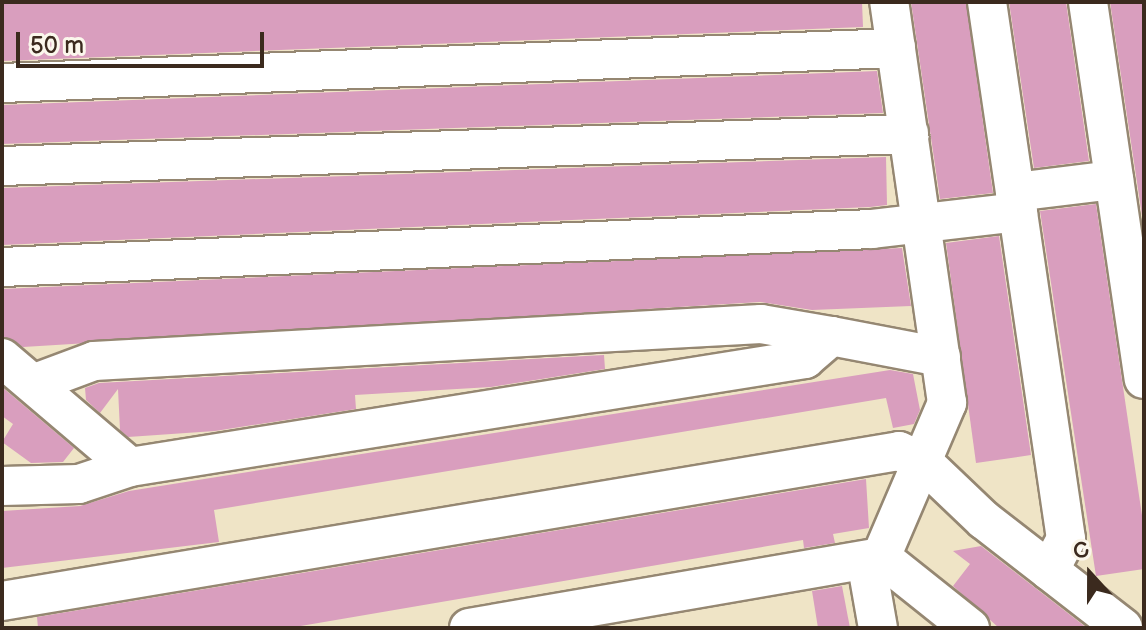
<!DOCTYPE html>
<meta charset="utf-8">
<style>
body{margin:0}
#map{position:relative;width:1146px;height:630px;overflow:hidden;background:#efe4c6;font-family:"Balsamiq Sans",sans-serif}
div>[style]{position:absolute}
.building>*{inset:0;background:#d99ebe}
.roads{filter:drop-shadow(2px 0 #958772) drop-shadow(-2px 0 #958772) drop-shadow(0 2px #958772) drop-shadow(0 -2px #958772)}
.minor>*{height:38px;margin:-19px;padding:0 19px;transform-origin:19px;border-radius:19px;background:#fff}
span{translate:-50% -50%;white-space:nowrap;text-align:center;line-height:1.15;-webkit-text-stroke:6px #fbf7ec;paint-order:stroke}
.frame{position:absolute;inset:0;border:4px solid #3b2a1e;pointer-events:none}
.north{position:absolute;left:1050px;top:534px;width:80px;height:80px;-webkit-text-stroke:6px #fbf7ec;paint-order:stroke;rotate:339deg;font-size:22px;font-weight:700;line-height:32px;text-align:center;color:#3b2a1e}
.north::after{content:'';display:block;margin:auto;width:28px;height:36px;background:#3b2a1e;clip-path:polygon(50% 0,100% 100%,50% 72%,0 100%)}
.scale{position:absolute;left:16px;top:32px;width:248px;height:36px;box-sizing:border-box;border:4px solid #3b2a1e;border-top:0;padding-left:10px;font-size:24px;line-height:28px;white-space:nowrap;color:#3b2a1e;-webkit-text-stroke:6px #fbf7ec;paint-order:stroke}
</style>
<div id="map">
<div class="building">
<i style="clip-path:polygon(2px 2px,862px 2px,863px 27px,2px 61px)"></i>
<i style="clip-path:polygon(911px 2px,966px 2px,993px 193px,940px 199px)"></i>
<i style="clip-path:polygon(1009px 2px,1066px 2px,1089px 161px,1034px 168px)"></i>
<i style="clip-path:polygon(1110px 2px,1144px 2px,1144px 229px)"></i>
<i style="clip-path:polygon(877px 71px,883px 113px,2px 144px,2px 105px)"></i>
<i style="clip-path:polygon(886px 157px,887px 205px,870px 207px,2px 245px,2px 188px)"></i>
<i style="clip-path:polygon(1096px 204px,1144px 529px,1144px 569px,1096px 576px,1040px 211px)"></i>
<i style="clip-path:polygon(999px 236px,1031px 455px,976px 463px,946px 243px)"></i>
<i style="clip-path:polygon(902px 248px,911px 306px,812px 310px,760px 302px,23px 347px,2px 337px,2px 289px)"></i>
<i style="clip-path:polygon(604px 355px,605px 369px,491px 387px,355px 395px,356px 409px,215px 431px,128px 437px,120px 430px,118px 389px,100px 413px,86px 400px,85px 388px,99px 383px)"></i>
<i style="clip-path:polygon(890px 370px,913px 374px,920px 410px,914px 424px,893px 428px,886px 398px,214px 510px,219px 542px,2px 568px,2px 511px,80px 506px,129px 491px)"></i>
<i style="clip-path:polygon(2px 387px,74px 448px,63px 462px,31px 463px,2px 442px,13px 424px,2px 416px)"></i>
<i style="clip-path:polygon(866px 479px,869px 528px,833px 534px,835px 543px,804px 548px,803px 540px,289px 628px,38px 628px,37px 617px)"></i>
<i style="clip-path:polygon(981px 546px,1038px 590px,1087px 628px,999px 628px,953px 586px,970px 564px,953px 551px)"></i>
<i style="clip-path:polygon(842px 586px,850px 628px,818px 628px,812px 591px)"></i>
</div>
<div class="roads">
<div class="minor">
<i style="left:987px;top:2px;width:543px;rotate:81.63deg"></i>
<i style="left:1066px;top:539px;width:36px;rotate:118deg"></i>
<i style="left:1088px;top:2px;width:381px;rotate:81.6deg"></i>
<i style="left:2px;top:83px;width:895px;rotate:-2.24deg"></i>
<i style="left:2px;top:166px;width:908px;rotate:-2.02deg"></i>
<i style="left:1015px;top:192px;width:100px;rotate:-6.9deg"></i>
<i style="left:2px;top:267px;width:871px;rotate:-2.5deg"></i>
<i style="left:872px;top:229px;width:147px;rotate:-6.6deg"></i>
<i style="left:2px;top:358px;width:168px;rotate:40.4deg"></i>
<i style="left:35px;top:383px;width:63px;rotate:-20.4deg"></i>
<i style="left:94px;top:361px;width:668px;rotate:-3.18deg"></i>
<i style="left:761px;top:324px;width:71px;rotate:9.7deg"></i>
<i style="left:2px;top:486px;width:77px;rotate:-1.5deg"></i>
<i style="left:79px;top:484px;width:54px;rotate:-18.4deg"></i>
<i style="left:130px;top:467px;width:684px;rotate:-9.09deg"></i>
<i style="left:805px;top:359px;width:35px;rotate:-41deg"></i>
<i style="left:831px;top:336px;width:112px;rotate:10.8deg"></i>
<i style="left:881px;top:557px;width:168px;rotate:-66.8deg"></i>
<i style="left:947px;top:403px;width:405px;rotate:-98.2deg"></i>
<i style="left:866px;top:560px;width:69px;rotate:80deg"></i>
<i style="left:2px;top:601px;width:909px;rotate:-9.49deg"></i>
<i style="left:899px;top:451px;width:26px;rotate:25deg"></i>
<i style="left:923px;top:462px;width:84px;rotate:43.6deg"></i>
<i style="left:984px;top:520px;width:176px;rotate:37.8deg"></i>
<i style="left:469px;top:628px;width:418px;rotate:-9.8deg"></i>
<i style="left:881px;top:557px;width:114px;rotate:38.6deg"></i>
</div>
</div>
<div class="frame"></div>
<div class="north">С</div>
<div class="scale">50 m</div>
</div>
